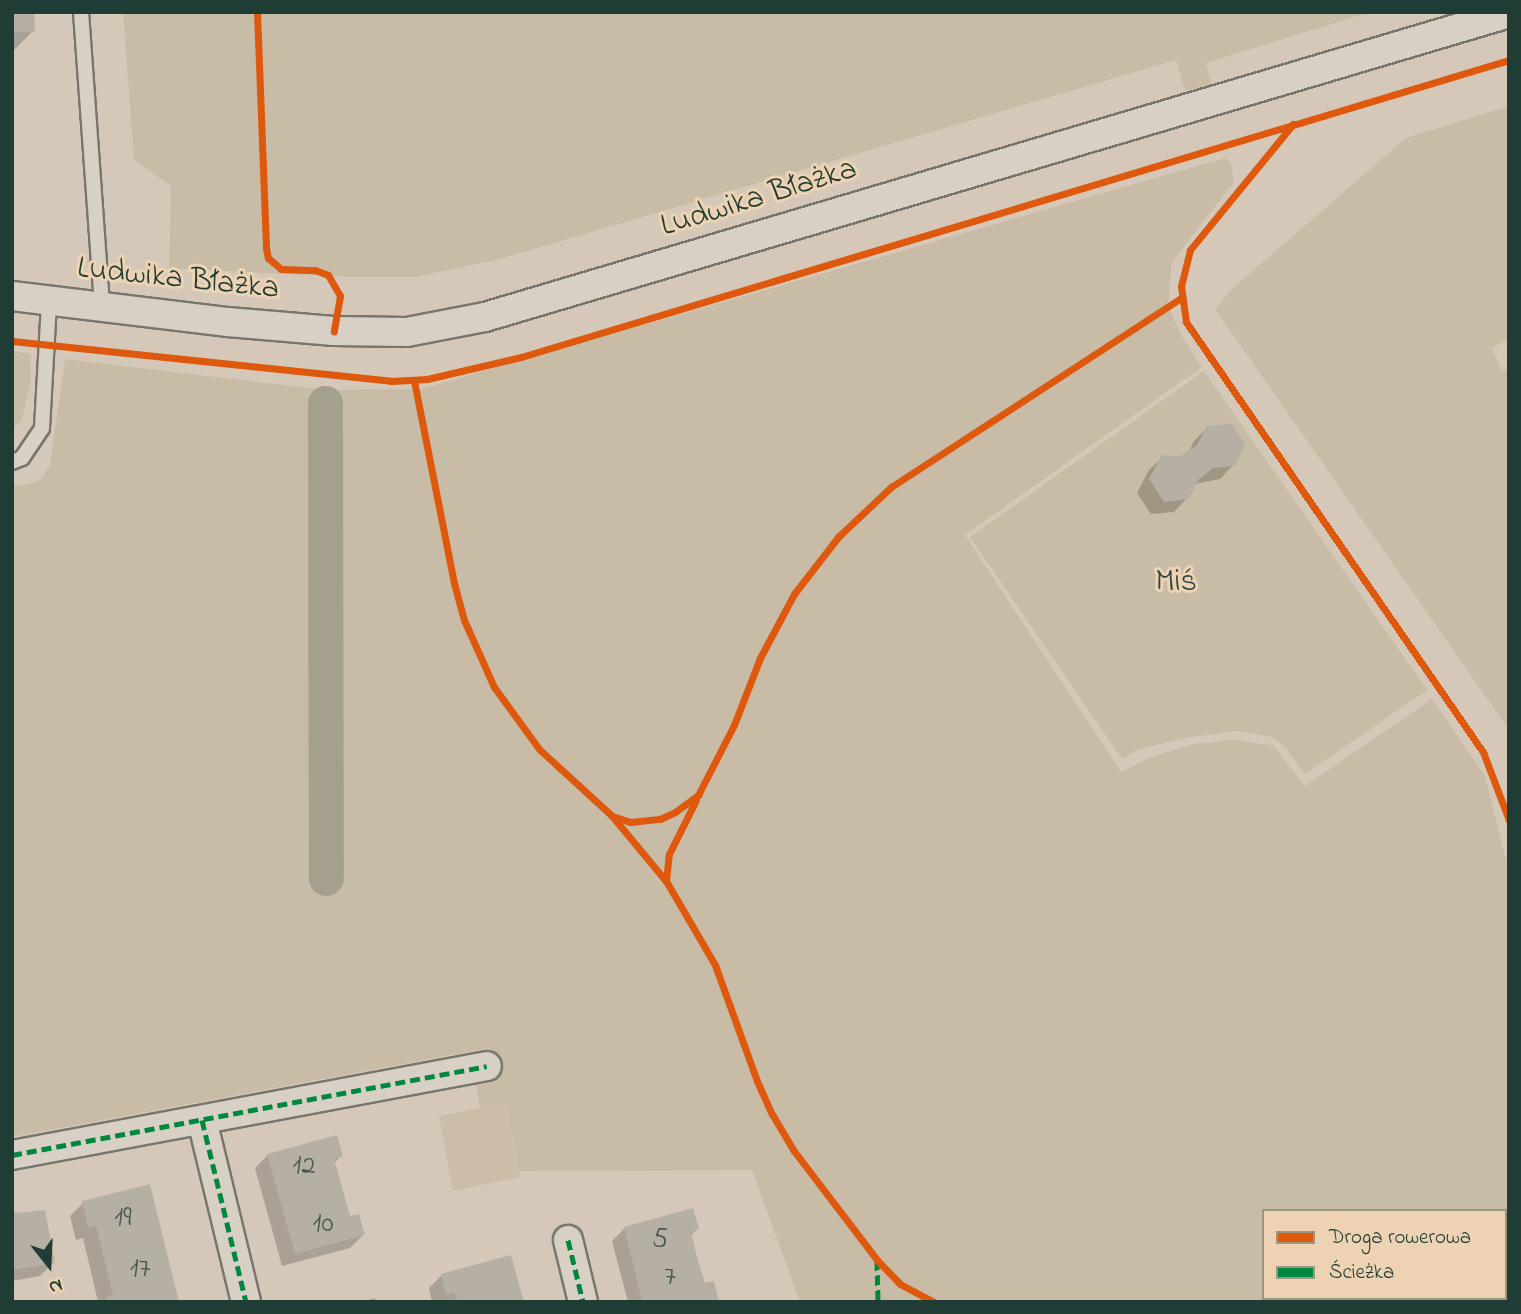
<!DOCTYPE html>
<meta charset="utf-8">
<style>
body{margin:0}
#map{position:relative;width:1521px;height:1314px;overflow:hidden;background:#d5c8b8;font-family:"Indie Flower",sans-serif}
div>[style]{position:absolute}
.built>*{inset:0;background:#cbbda7}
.green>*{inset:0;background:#c9bca6}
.shadow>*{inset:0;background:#0003}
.canal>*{height:35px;margin:-17.5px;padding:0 17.5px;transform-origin:17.5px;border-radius:17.5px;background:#a5a08d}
.building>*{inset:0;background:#b6afa4}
.roads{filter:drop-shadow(2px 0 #76766d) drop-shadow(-2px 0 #76766d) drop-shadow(0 2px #76766d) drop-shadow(0 -2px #76766d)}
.lane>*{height:14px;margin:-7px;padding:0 7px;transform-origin:7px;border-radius:7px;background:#d9d0c5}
.street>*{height:28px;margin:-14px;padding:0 14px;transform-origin:14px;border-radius:14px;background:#d9d0c5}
.quiet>*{height:5px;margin-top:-2.5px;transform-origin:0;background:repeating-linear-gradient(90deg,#00873e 0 10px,transparent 0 15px)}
.cycleway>*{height:7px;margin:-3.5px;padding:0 3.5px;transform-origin:3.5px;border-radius:3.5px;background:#de580e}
span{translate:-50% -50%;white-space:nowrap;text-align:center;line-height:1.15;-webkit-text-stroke:6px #edd2b4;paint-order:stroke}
.number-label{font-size:28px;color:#455a50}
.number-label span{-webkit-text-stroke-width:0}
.street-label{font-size:32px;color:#1f3d34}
.park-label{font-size:32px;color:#2f493e}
.frame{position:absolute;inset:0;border:14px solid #1f3d34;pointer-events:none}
.legend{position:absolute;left:1262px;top:1209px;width:245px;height:91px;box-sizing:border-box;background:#edd2b4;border:2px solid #9b9681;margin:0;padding:9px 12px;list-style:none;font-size:21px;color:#1f3d34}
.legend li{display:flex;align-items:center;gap:14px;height:35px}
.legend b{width:35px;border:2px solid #9b9681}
.north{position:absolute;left:14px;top:1230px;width:70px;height:70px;-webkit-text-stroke:5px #edd2b4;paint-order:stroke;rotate:162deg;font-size:19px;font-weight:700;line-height:28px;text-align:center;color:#1f3d34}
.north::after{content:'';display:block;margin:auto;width:24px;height:32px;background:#1f3d34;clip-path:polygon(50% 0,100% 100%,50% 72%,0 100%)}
</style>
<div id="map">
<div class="built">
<i style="clip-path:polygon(506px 1103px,520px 1177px,453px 1191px,439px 1116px)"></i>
</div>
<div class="green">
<i style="clip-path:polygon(123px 12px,1370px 12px,1206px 63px,1211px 84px,1185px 91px,1176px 60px,500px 259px,415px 277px,348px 277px,169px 268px,171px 186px,134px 160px)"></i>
<i style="clip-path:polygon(1509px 106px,1509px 338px,1492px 348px,1502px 372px,1509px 368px,1509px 730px,1215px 309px,1233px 288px,1406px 138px)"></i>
<i style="clip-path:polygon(evenodd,1225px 158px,1231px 163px,1234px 182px,1172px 262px,1168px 305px,1181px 335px,1202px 367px,965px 535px,1121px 772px,1149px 758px,1193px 744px,1232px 740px,1273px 745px,1305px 786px,1432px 699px,1485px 776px,1509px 872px,1509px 1302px,800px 1302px,752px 1170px,519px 1171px,506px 1103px,480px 1108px,476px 1085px,495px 1082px,489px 1048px,12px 1137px,12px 486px,30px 484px,41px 479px,50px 465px,65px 359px,325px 390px,421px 389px,1225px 158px,1264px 1211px,1505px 1211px,1505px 1298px,1264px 1298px,1264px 1211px)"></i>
<i style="clip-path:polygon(12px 351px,30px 354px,31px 380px,22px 420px,12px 429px)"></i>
<i style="clip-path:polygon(1204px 371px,1427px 690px,1305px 774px,1283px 745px,1272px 737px,1236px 731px,1186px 738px,1139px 749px,1122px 759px,970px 537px)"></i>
</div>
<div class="shadow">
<i style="clip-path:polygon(12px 12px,33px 31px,12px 52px)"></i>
<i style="clip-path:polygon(1208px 427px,1233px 465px,1220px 479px,1194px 484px,1187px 498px,1174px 512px,1151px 514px,1137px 493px,1149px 470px,1163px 457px,1181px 458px,1188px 453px,1194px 441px)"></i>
<i style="clip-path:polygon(268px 1155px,341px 1156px,334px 1163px,349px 1218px,363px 1235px,350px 1248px,282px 1266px,255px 1168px)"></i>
<i style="clip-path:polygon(83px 1203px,178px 1302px,98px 1302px,83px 1238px,76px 1240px,70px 1216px)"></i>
<i style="clip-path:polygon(12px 1208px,14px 1215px,53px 1263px,40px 1276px,12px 1281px)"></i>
<i style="clip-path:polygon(625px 1228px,697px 1229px,690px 1236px,704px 1285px,718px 1302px,628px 1302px,612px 1241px)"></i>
<i style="clip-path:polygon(442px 1275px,521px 1302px,432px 1302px,429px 1288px)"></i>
<i style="clip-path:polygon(375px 1298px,376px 1302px,361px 1302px)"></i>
</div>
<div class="canal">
<i style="left:325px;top:403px;width:475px;rotate:89.9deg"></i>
</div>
<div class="building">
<i style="clip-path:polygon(12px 12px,34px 12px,35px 31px,12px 33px)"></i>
<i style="clip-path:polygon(1232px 424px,1245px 444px,1235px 466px,1213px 468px,1198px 480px,1189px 499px,1164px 502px,1149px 479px,1162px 455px,1180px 456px,1197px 445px,1207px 426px)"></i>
<i style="clip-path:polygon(337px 1135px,343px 1156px,334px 1159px,342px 1187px,350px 1216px,359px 1214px,365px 1235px,295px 1254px,267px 1154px)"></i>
<i style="clip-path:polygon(150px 1184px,179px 1302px,107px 1302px,106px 1297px,113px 1295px,96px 1226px,88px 1228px,82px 1201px)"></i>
<i style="clip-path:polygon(12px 1205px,15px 1213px,45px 1210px,55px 1263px,12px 1270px)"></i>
<i style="clip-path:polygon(693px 1208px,699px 1229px,691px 1232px,697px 1257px,705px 1283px,714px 1281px,719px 1302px,642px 1301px,624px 1227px)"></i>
<i style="clip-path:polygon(511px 1255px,524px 1302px,457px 1302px,455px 1293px,446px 1295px,441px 1274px)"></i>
</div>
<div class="roads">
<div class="lane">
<i style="left:81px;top:12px;width:297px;rotate:85.9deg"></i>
<i style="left:12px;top:462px;width:11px;rotate:-22deg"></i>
<i style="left:22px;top:458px;width:36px;rotate:-56deg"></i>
<i style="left:42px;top:428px;width:127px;rotate:-86.8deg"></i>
</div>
<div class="street">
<i style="left:12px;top:296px;width:218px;rotate:6.9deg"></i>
<i style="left:228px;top:322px;width:106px;rotate:4.9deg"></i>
<i style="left:334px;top:331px;width:73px;rotate:0.8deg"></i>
<i style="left:407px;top:332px;width:79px;rotate:-10.9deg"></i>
<i style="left:485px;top:317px;width:1068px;rotate:-16.53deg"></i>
<i style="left:202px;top:1120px;width:187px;rotate:76.4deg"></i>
<i style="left:12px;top:1155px;width:483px;rotate:-10.6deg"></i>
<i style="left:568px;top:1240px;width:64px;rotate:76.4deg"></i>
</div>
</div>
<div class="quiet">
<i style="left:202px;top:1120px;width:187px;rotate:76.4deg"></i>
<i style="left:12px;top:1155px;width:483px;rotate:-10.6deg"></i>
<i style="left:568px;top:1240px;width:64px;rotate:76.4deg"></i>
<i style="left:877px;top:1260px;width:42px;rotate:88.6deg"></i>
</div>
<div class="cycleway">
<i style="left:257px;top:12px;width:236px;rotate:87.8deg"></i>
<i style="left:266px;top:248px;width:10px;rotate:79deg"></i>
<i style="left:268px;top:258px;width:17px;rotate:40deg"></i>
<i style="left:281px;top:269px;width:34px;rotate:2deg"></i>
<i style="left:315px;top:270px;width:14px;rotate:21deg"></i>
<i style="left:328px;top:275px;width:24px;rotate:60deg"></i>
<i style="left:340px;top:296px;width:36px;rotate:100deg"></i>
<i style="left:1293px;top:124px;width:163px;rotate:129.3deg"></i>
<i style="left:1190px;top:250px;width:37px;rotate:104deg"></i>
<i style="left:1181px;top:286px;width:36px;rotate:82deg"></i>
<i style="left:1186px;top:322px;width:523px;rotate:55.37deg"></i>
<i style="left:1483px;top:752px;width:73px;rotate:69.1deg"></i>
<i style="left:12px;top:341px;width:381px;rotate:6deg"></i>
<i style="left:391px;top:381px;width:36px;rotate:-3deg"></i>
<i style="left:427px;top:379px;width:97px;rotate:-13.2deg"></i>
<i style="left:521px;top:357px;width:1032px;rotate:-16.73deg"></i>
<i style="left:414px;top:381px;width:206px;rotate:78.8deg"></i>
<i style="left:454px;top:583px;width:38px;rotate:75deg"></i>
<i style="left:464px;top:620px;width:73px;rotate:65.9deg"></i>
<i style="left:494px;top:687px;width:77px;rotate:54deg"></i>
<i style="left:539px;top:749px;width:99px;rotate:42.5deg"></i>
<i style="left:612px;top:816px;width:85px;rotate:50.3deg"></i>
<i style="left:666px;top:881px;width:97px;rotate:59.7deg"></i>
<i style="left:715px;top:965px;width:123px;rotate:70.1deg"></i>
<i style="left:757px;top:1081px;width:36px;rotate:66deg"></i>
<i style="left:772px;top:1114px;width:43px;rotate:59.3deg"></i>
<i style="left:794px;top:1151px;width:137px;rotate:52.7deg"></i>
<i style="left:877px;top:1260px;width:33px;rotate:46deg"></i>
<i style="left:900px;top:1284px;width:38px;rotate:28deg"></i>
<i style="left:612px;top:816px;width:19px;rotate:18deg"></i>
<i style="left:630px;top:822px;width:30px;rotate:-6deg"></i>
<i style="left:660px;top:819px;width:17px;rotate:-25deg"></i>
<i style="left:675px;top:812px;width:29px;rotate:-36deg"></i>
<i style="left:698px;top:795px;width:79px;rotate:-62.8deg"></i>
<i style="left:734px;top:725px;width:72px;rotate:-68.8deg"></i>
<i style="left:760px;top:658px;width:72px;rotate:-62deg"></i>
<i style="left:794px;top:594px;width:72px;rotate:-52.3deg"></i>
<i style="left:838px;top:537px;width:73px;rotate:-43.3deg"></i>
<i style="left:891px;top:487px;width:346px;rotate:-33.1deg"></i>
<i style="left:666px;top:881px;width:27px;rotate:-84deg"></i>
<i style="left:669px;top:854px;width:60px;rotate:-63.4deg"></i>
</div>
<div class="number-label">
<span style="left:304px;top:1167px">12</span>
<span style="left:123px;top:1219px">19</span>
<span style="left:323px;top:1225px">10</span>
<span style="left:660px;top:1240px">5</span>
<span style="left:140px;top:1270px">17</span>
<span style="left:670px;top:1278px">7</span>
</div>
<div class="street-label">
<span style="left:759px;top:199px;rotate:-17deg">Ludwika Błażka</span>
<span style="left:178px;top:280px;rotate:6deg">Ludwika Błażka</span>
</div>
<div class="park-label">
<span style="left:1176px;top:583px">Miś</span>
</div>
<div class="frame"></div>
<ul class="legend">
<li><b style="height:9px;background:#de580e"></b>Droga rowerowa</li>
<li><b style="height:9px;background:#00873e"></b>Ścieżka</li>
</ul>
<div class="north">N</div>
</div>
